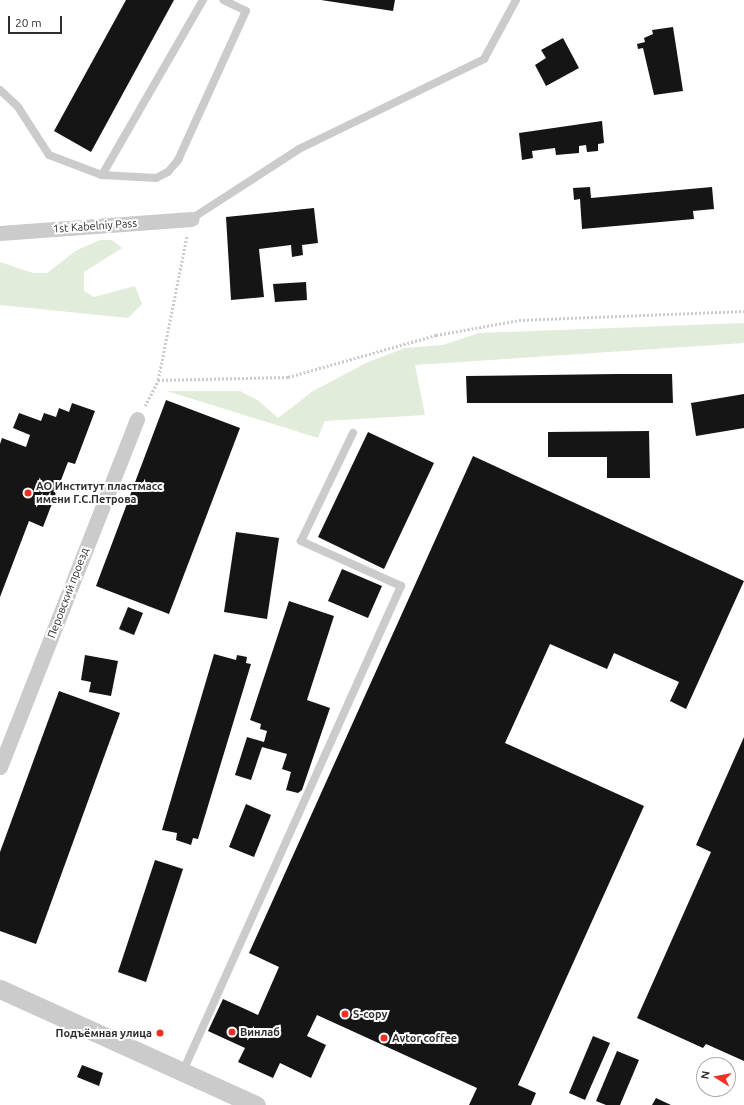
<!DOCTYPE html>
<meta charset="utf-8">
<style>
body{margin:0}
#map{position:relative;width:744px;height:1105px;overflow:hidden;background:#fff;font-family:Ubuntu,sans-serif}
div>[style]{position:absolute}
.green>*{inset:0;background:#e1ecda}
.building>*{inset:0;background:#151515}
.path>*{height:2.5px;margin-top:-1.25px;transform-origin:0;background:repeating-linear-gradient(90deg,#cbcbcb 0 2px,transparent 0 4px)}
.service>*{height:8px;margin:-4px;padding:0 4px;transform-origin:4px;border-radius:4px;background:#cbcbcb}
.minor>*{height:15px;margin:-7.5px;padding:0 7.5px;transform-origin:7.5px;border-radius:7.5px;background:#cbcbcb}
.tertiary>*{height:19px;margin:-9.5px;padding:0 9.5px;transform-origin:9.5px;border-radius:9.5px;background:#cbcbcb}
.dots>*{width:11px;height:11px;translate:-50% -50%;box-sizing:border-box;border:2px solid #fff;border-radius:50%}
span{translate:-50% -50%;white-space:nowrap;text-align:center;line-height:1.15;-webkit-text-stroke:4px #fff;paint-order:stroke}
.street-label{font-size:11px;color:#2e2e2e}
.poi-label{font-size:11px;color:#2e2e2e;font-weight:700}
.left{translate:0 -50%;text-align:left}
.right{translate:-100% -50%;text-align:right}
.north{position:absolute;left:696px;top:1057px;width:40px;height:40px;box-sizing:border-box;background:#fff;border:1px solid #ababab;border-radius:50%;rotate:281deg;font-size:11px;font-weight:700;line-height:16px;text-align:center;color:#2e2e2e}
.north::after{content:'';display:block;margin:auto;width:14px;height:18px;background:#f03024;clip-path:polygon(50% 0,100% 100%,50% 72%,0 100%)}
.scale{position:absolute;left:8px;top:16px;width:54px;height:18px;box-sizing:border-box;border:2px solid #2e2e2e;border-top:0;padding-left:5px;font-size:12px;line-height:14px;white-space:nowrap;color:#2e2e2e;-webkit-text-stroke:3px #fff;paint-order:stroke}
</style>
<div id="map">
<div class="green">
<i style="clip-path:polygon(100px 240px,112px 240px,122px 248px,84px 272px,84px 291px,94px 297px,135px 286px,142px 304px,128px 318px,0 305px,0 262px,33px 273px,47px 273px,77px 250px)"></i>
<i style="clip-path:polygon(744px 323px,744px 343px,415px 365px,425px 415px,325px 421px,318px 438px,167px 391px,240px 391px,259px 401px,278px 418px,313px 391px,368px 362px,405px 348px,443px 345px,479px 333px)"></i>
</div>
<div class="building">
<i style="clip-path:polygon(126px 0,174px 0,91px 152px,54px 131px)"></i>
<i style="clip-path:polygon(321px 0,395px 0,393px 11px)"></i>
<i style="clip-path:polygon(673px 27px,683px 91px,654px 95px,643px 48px,638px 49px,637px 44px,645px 42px,644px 38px,653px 34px,652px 30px)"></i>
<i style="clip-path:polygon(563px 38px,579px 68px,546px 86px,535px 65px,546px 58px,541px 50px)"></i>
<i style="clip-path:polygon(602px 121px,604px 143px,598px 144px,598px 151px,587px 152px,586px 145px,579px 146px,579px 153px,556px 155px,555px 148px,532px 151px,533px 158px,522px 160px,519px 133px)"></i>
<i style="clip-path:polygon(590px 187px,591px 198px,712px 187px,714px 209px,693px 211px,694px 219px,582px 229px,580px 199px,574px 200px,573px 188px)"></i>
<i style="clip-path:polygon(314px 208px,318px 243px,302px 245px,303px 255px,292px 257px,291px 245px,259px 249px,264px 297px,231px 300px,226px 217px)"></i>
<i style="clip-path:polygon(306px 282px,307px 300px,275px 302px,273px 284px)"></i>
<i style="clip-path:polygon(616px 374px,672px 374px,673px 403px,467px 403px,466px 376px)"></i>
<i style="clip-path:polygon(744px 394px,744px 428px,696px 436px,691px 403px)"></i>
<i style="clip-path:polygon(166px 400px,240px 428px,169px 614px,96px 586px)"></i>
<i style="clip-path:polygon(72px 403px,95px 411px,75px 464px,68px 462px,43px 527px,29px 521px,0 597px,0 444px,2px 438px,26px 447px,30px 435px,13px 428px,19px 413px,41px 421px,44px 413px,56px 417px,59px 408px,69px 412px)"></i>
<i style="clip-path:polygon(649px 431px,650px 478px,607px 478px,607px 457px,548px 457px,548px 432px)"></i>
<i style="clip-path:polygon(368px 432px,434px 463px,384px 569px,318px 537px)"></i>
<i style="clip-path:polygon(473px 456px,744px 581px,686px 709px,670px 701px,679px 682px,614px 653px,607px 669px,550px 644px,505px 743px,644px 806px,518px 1085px,536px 1093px,531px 1105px,469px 1105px,477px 1088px,317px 1015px,307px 1036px,326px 1045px,311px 1078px,280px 1063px,273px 1078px,238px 1062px,245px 1048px,208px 1031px,223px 999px,258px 1015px,279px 967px,249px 953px)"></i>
<i style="clip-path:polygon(236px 532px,279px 538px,267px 619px,224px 612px)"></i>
<i style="clip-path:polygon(342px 569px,382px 586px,368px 618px,328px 601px)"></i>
<i style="clip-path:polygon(289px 601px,334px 616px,307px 700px,330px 708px,302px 790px,298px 793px,286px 790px,291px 772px,282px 769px,287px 754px,262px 747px,251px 780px,235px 775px,247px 737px,264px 742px,267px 731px,260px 729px,261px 724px,250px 720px)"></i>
<i style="clip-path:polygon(128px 607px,143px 613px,134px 635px,119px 629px)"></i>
<i style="clip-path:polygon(214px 654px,236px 660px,237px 655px,247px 657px,246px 663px,251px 664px,198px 839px,193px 838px,191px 845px,176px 840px,177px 833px,162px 830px)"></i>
<i style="clip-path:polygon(85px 655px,118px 661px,111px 696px,89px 692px,91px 682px,81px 680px)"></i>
<i style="clip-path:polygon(59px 691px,120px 713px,36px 944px,0 931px,0 852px)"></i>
<i style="clip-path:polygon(744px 737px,744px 1061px,706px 1044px,703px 1048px,637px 1018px,711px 852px,696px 845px)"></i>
<i style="clip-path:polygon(246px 804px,271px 815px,254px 857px,229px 847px)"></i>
<i style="clip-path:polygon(155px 860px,183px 869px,146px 982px,118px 972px)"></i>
<i style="clip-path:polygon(593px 1036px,610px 1043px,585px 1100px,569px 1093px)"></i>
<i style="clip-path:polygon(617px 1051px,639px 1060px,620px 1105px,606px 1105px,596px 1101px)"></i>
<i style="clip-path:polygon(82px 1065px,103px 1073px,99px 1086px,77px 1077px)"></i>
<i style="clip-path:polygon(656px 1098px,671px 1105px,652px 1105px)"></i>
</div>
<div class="path">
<i style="left:158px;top:380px;width:130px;rotate:-1.3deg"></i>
<i style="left:288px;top:377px;width:154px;rotate:-15.8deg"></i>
<i style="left:436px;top:335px;width:84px;rotate:-10.2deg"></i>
<i style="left:519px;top:320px;width:225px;rotate:-2.3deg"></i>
<i style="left:145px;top:406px;width:29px;rotate:-63deg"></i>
<i style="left:158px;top:380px;width:148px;rotate:-78.7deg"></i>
</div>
<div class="service">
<i style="left:0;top:90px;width:25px;rotate:43deg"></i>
<i style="left:18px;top:107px;width:57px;rotate:57.1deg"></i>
<i style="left:49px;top:155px;width:57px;rotate:20.7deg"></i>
<i style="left:102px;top:175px;width:54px;rotate:3.2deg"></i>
<i style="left:156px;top:178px;width:13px;rotate:-27deg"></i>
<i style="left:168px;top:172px;width:16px;rotate:-50deg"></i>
<i style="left:178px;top:160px;width:164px;rotate:-65.5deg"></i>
<i style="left:246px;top:11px;width:25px;rotate:-154deg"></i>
<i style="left:102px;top:175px;width:202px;rotate:-60deg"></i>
<i style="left:191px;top:219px;width:129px;rotate:-32.9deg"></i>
<i style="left:299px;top:149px;width:206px;rotate:-25.9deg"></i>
<i style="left:484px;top:59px;width:67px;rotate:-61.5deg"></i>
<i style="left:183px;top:1071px;width:532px;rotate:-65.8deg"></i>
<i style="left:401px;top:586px;width:110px;rotate:-155.8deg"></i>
<i style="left:301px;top:541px;width:120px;rotate:-64.3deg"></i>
</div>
<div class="minor">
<i style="left:0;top:233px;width:192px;rotate:-4.2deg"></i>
<i style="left:0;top:767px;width:374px;rotate:-68.5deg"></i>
</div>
<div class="tertiary">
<i style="left:0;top:989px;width:281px;rotate:24.4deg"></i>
</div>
<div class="dots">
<i style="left:28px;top:493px;background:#f03024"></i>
<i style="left:345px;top:1014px;background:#f03024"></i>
<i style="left:232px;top:1032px;background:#f03024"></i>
<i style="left:160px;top:1033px;background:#f03024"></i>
<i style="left:384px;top:1038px;background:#f03024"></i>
</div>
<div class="street-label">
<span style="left:95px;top:226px;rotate:-4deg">1st Kabelniy Pass</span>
<span style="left:68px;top:593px;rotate:-69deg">Перовский проезд</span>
</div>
<div class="poi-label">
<span class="left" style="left:36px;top:493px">АО Институт пластмасс<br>имени Г.С.Петрова</span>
<span class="left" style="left:353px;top:1014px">S-copy</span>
<span class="left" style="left:240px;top:1032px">Винлаб</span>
<span class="right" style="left:152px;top:1033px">Подъёмная улица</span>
<span class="left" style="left:392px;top:1038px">Avtor coffee</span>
</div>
<div class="north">N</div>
<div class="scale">20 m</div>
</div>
